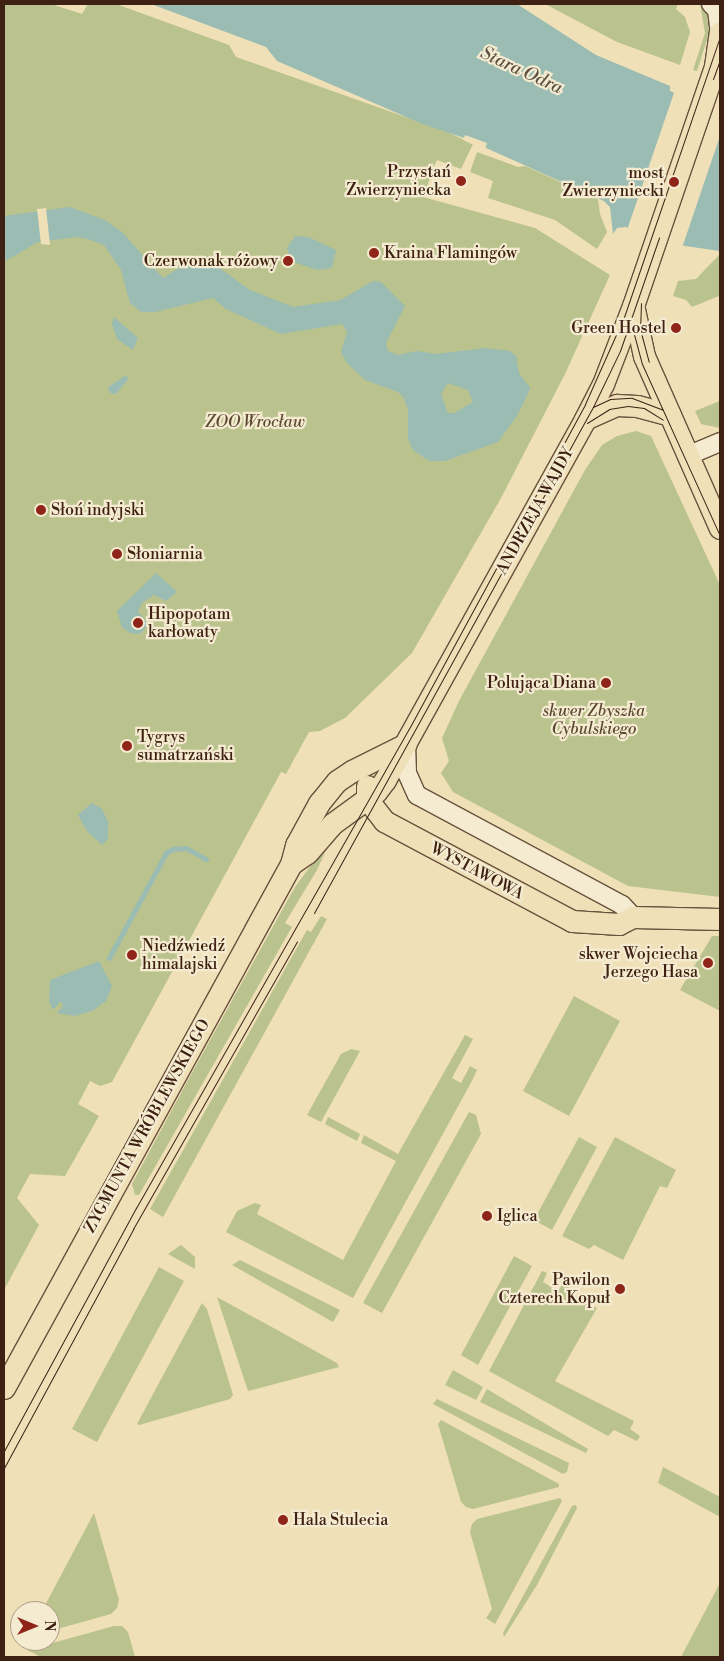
<!DOCTYPE html>
<meta charset="utf-8">
<style>
body{margin:0}
#map{position:relative;width:724px;height:1661px;overflow:hidden;background:#efe0b8;font-family:"Libre Bodoni",serif}
div>[style]{position:absolute}
.green>*{inset:0;background:#bac28e}
.water>*{inset:0;background:#9abcb3}
.pier>*{inset:0;background:#efe0b8}
.stream>*{height:5px;margin:-2.5px;padding:0 2.5px;transform-origin:2.5px;border-radius:2.5px;background:#9abcb3}
.roads{filter:drop-shadow(1px 0 #6a513c) drop-shadow(-1px 0 #6a513c) drop-shadow(0 1px #6a513c) drop-shadow(0 -1px #6a513c)}
.minor>*{height:18px;margin:-9px;padding:0 9px;transform-origin:9px;border-radius:9px;background:#f5ebd1}
.major>*{height:21px;margin:-10.5px;padding:0 10.5px;transform-origin:10.5px;border-radius:10.5px;background:#efe0b8}
.tram>*{height:1px;margin:-0.5px;padding:0 0.5px;transform-origin:0.5px;border-radius:0.5px;background:#3e2113}
.dots>*{width:14px;height:14px;translate:-50% -50%;box-sizing:border-box;border:2px solid #f5ebd1;border-radius:50%}
span{translate:-50% -50%;white-space:nowrap;text-align:center;line-height:1.15;-webkit-text-stroke:4.5px #f5ebd1;paint-order:stroke}
.poi-label{font-size:16px;color:#3e2113}
.right{translate:-100% -50%;text-align:right}
.left{translate:0 -50%;text-align:left}
.park-label{font-size:16px;color:#5d4932;font-style:italic}
.street-label{font-size:16px;color:#3e2113}
.water-label{font-size:18px;color:#5a5043;font-style:italic}
.frame{position:absolute;inset:0;border:5px solid #3e2113;pointer-events:none}
.north{position:absolute;left:10px;top:1601px;width:50px;height:50px;box-sizing:border-box;background:#f5ebd1;border:1px solid #ac9a85;border-radius:50%;rotate:90deg;font-size:14px;font-weight:700;line-height:20px;text-align:center;color:#3e2113}
.north::after{content:'';display:block;margin:auto;width:18px;height:22px;background:#8f2418;clip-path:polygon(50% 0,100% 100%,50% 72%,0 100%)}
</style>
<div id="map">
<div class="green">
<i style="clip-path:polygon(4px 4px,51px 4px,82px 14px,88px 4px,116px 4px,229px 45px,236px 57px,445px 131px,473px 144px,461px 169px,437px 160px,432px 170px,415px 167px,413px 171px,430px 178px,423px 197px,535px 228px,610px 275px,565px 374px,501px 498px,412px 653px,345px 718px,320px 731px,309px 732px,286px 774px,281px 772px,112px 1082px,100px 1086px,90px 1081px,78px 1104px,99px 1116px,65px 1176px,30px 1174px,17px 1198px,39px 1225px,4px 1290px)"></i>
<i style="clip-path:polygon(545px 4px,678px 4px,676px 9px,685px 17px,690px 32px,680px 65px,617px 42px)"></i>
<i style="clip-path:polygon(700px 4px,709px 14px,711px 27px,697px 71px,693px 70px,705px 33px)"></i>
<i style="clip-path:polygon(477px 152px,518px 167px,525px 166px,598px 199px,600px 214px,607px 232px,597px 249px,555px 220px,488px 198px,493px 181px,470px 172px)"></i>
<i style="clip-path:polygon(720px 254px,720px 302px,719px 296px,692px 307px,686px 300px,673px 296px,678px 281px,696px 279px)"></i>
<i style="clip-path:polygon(720px 401px,720px 428px,701px 424px,695px 411px)"></i>
<i style="clip-path:polygon(636px 431px,651px 436px,720px 585px,720px 897px,628px 886px,453px 792px,441px 773px,449px 761px,442px 738px,459px 701px,585px 470px,602px 445px,617px 436px)"></i>
<i style="clip-path:polygon(332px 837px,317px 870px,285px 923px,292px 927px,139px 1195px,135px 1195px,132px 1184px,188px 1080px,295px 887px)"></i>
<i style="clip-path:polygon(321px 916px,327px 919px,163px 1217px,150px 1209px,307px 930px,311px 932px)"></i>
<i style="clip-path:polygon(712px 936px,720px 936px,720px 1011px,680px 990px)"></i>
<i style="clip-path:polygon(574px 996px,620px 1021px,569px 1116px,523px 1091px)"></i>
<i style="clip-path:polygon(465px 1035px,473px 1039px,452px 1078px,461px 1083px,470px 1066px,477px 1070px,473px 1079px,353px 1298px,226px 1232px,237px 1211px,255px 1203px,261px 1205px,257px 1214px,343px 1260px,396px 1161px,361px 1143px,364px 1135px,398px 1154px)"></i>
<i style="clip-path:polygon(351px 1049px,360px 1051px,321px 1122px,307px 1115px,341px 1054px)"></i>
<i style="clip-path:polygon(469px 1112px,476px 1115px,481px 1134px,382px 1313px,363px 1303px)"></i>
<i style="clip-path:polygon(328px 1117px,360px 1134px,357px 1141px,325px 1124px)"></i>
<i style="clip-path:polygon(579px 1137px,597px 1147px,552px 1230px,534px 1220px)"></i>
<i style="clip-path:polygon(615px 1137px,676px 1170px,667px 1188px,660px 1186px,623px 1260px,594px 1245px,589px 1249px,562px 1236px)"></i>
<i style="clip-path:polygon(181px 1245px,195px 1257px,195px 1269px,168px 1254px)"></i>
<i style="clip-path:polygon(514px 1256px,532px 1266px,478px 1365px,461px 1355px)"></i>
<i style="clip-path:polygon(240px 1260px,340px 1310px,333px 1322px,232px 1265px)"></i>
<i style="clip-path:polygon(159px 1267px,184px 1281px,97px 1442px,72px 1429px)"></i>
<i style="clip-path:polygon(542px 1271px,547px 1273px,543px 1282px,558px 1291px,563px 1283px,570px 1285px,568px 1292px,597px 1308px,555px 1381px,634px 1421px,630px 1429px,640px 1436px,637px 1441px,614px 1430px,608px 1436px,489px 1371px)"></i>
<i style="clip-path:polygon(217px 1297px,337px 1363px,339px 1367px,248px 1391px)"></i>
<i style="clip-path:polygon(202px 1303px,207px 1309px,233px 1395px,230px 1399px,139px 1425px,137px 1424px)"></i>
<i style="clip-path:polygon(453px 1370px,483px 1387px,476px 1400px,445px 1385px)"></i>
<i style="clip-path:polygon(487px 1389px,588px 1449px,586px 1453px,480px 1402px)"></i>
<i style="clip-path:polygon(437px 1399px,569px 1463px,567px 1472px,563px 1474px,433px 1404px)"></i>
<i style="clip-path:polygon(441px 1420px,559px 1484px,559px 1487px,473px 1509px,466px 1507px,461px 1502px,438px 1424px)"></i>
<i style="clip-path:polygon(663px 1467px,720px 1497px,720px 1517px,658px 1483px)"></i>
<i style="clip-path:polygon(560px 1498px,562px 1501px,495px 1624px,486px 1618px,492px 1609px,470px 1532px,472px 1524px,477px 1519px)"></i>
<i style="clip-path:polygon(576px 1505px,577px 1508px,537px 1585px,504px 1637px,503px 1633px,572px 1506px)"></i>
<i style="clip-path:polygon(94px 1513px,119px 1600px,117px 1608px,111px 1614px,50px 1631px,50px 1611px,42px 1611px)"></i>
<i style="clip-path:polygon(720px 1583px,720px 1657px,681px 1657px)"></i>
<i style="clip-path:polygon(114px 1626px,122px 1626px,128px 1632px,135px 1657px,41px 1657px,27px 1650px)"></i>
</div>
<div class="water">
<i style="clip-path:polygon(151px 4px,517px 4px,596px 55px,670px 86px,670px 91px,720px 113px,720px 251px,685px 246px,625px 227px,617px 228px,613px 234px,610px 207px,604px 201px,464px 138px,420px 123px,277px 61px,266px 47px)"></i>
<i style="clip-path:polygon(evenodd,70px 207px,105px 220px,122px 232px,163px 278px,182px 266px,198px 261px,211px 262px,250px 290px,293px 307px,340px 300px,373px 281px,381px 282px,405px 306px,386px 343px,388px 351px,398px 355px,417px 351px,436px 354px,485px 348px,510px 351px,516px 356px,519px 373px,530px 388px,526px 398px,517px 416px,498px 442px,445px 461px,429px 461px,413px 450px,408px 439px,408px 410px,404px 398px,398px 392px,365px 380px,347px 363px,341px 352px,347px 332px,342px 324px,281px 334px,226px 309px,213px 298px,155px 312px,141px 312px,130px 303px,121px 270px,104px 245px,88px 239px,77px 237px,38px 242px,4px 262px,4px 216px,70px 207px,448px 383px,468px 390px,473px 402px,454px 413px,448px 413px,441px 394px,448px 383px)"></i>
<i style="clip-path:polygon(295px 236px,308px 237px,336px 250px,332px 268px,317px 270px,291px 261px,287px 248px)"></i>
<i style="clip-path:polygon(114px 317px,138px 338px,133px 350px,117px 339px,112px 324px)"></i>
<i style="clip-path:polygon(125px 376px,129px 378px,116px 394px,110px 393px,108px 387px)"></i>
<i style="clip-path:polygon(156px 573px,177px 592px,166px 601px,154px 595px,142px 603px,138px 612px,149px 624px,140px 634px,130px 633px,122px 627px,117px 611px)"></i>
<i style="clip-path:polygon(92px 803px,102px 809px,108px 822px,108px 839px,102px 845px,87px 831px,78px 815px)"></i>
<i style="clip-path:polygon(99px 961px,112px 986px,106px 1001px,92px 1011px,75px 1016px,57px 1013px,63px 1006px,61px 1001px,53px 1010px,49px 1001px,50px 980px)"></i>
</div>
<div class="pier">
<i style="clip-path:polygon(675px 90px,720px 110px,720px 136px,682px 248px,627px 230px)"></i>
<i style="clip-path:polygon(465px 135px,487px 143px,485px 150px,463px 140px)"></i>
<i style="clip-path:polygon(46px 208px,50px 245px,41px 244px,37px 209px)"></i>
</div>
<div class="stream">
<i style="left:109px;top:958px;width:119px;rotate:-61.5deg"></i>
<i style="left:166px;top:853px;width:8px;rotate:-30deg"></i>
<i style="left:173px;top:849px;width:13px;rotate:-4deg"></i>
<i style="left:186px;top:848px;width:23px;rotate:29deg"></i>
</div>
<div class="roads">
<div class="minor">
<i style="left:711px;top:4px;width:8px;rotate:45deg"></i>
<i style="left:717px;top:10px;width:24px;rotate:83deg"></i>
<i style="left:687px;top:456px;width:36px;rotate:-23deg"></i>
<i style="left:406px;top:744px;width:29px;rotate:88deg"></i>
<i style="left:407px;top:773px;width:24px;rotate:66deg"></i>
<i style="left:417px;top:795px;width:233px;rotate:28.2deg"></i>
<i style="left:622px;top:905px;width:16px;rotate:47deg"></i>
</div>
<div class="major">
<i style="left:634px;top:309px;width:48px;rotate:78deg"></i>
<i style="left:644px;top:356px;width:188px;rotate:66.2deg"></i>
<i style="left:585px;top:419px;width:35px;rotate:-24deg"></i>
<i style="left:617px;top:405px;width:20px;rotate:3deg"></i>
<i style="left:637px;top:406px;width:34px;rotate:15deg"></i>
<i style="left:367px;top:786px;width:13px;rotate:90deg"></i>
<i style="left:367px;top:799px;width:28px;rotate:52deg"></i>
<i style="left:384px;top:821px;width:213px;rotate:28deg"></i>
<i style="left:572px;top:921px;width:47px;rotate:3.7deg"></i>
<i style="left:619px;top:924px;width:16px;rotate:-27deg"></i>
<i style="left:633px;top:917px;width:87px;rotate:1.3deg"></i>
<i style="left:291px;top:864px;width:19px;rotate:-35deg"></i>
<i style="left:307px;top:853px;width:38px;rotate:-49deg"></i>
<i style="left:332px;top:824px;width:54px;rotate:-36deg"></i>
<i style="left:376px;top:792px;width:15px;rotate:-53deg"></i>
<i style="left:385px;top:780px;width:413px;rotate:-61deg"></i>
<i style="left:585px;top:419px;width:39px;rotate:-63deg"></i>
<i style="left:603px;top:384px;width:84px;rotate:-69deg"></i>
<i style="left:633px;top:306px;width:254px;rotate:-71.1deg"></i>
<i style="left:715px;top:66px;width:34px;rotate:-82deg"></i>
<i style="left:4px;top:1388px;width:597px;rotate:-61.29deg"></i>
<i style="left:291px;top:864px;width:20px;rotate:-75deg"></i>
<i style="left:296px;top:845px;width:48px;rotate:-61.3deg"></i>
<i style="left:319px;top:803px;width:28px;rotate:-51deg"></i>
<i style="left:337px;top:781px;width:18px;rotate:-34deg"></i>
<i style="left:352px;top:771px;width:60px;rotate:-26.6deg"></i>
</div>
</div>
<div class="tram">
<i style="left:713px;top:79px;width:20px;rotate:-70deg"></i>
<i style="left:641px;top:303px;width:26px;rotate:92deg"></i>
<i style="left:640px;top:329px;width:34px;rotate:75deg"></i>
<i style="left:631px;top:323px;width:42px;rotate:75deg"></i>
<i style="left:642px;top:364px;width:189px;rotate:65.6deg"></i>
<i style="left:593px;top:407px;width:19px;rotate:-25deg"></i>
<i style="left:610px;top:399px;width:22px;rotate:-3deg"></i>
<i style="left:632px;top:398px;width:33px;rotate:21deg"></i>
<i style="left:587px;top:423px;width:26px;rotate:-32deg"></i>
<i style="left:609px;top:409px;width:19px;rotate:-9deg"></i>
<i style="left:628px;top:406px;width:16px;rotate:7deg"></i>
<i style="left:644px;top:408px;width:22px;rotate:32deg"></i>
<i style="left:314px;top:913px;width:578px;rotate:-61.13deg"></i>
<i style="left:593px;top:407px;width:62px;rotate:-64.3deg"></i>
<i style="left:620px;top:351px;width:120px;rotate:-71deg"></i>
<i style="left:4px;top:1451px;width:277px;rotate:-61.5deg"></i>
<i style="left:136px;top:1208px;width:556px;rotate:-60.34deg"></i>
<i style="left:411px;top:725px;width:365px;rotate:-61.5deg"></i>
<i style="left:585px;top:404px;width:95px;rotate:-65.9deg"></i>
<i style="left:624px;top:317px;width:296px;rotate:-71.1deg"></i>
<i style="left:4px;top:1468px;width:272px;rotate:-61.6deg"></i>
<i style="left:133px;top:1229px;width:331px;rotate:-60.3deg"></i>
</div>
<div class="dots">
<i style="left:461px;top:181px;background:#8f2418"></i>
<i style="left:674px;top:182px;background:#8f2418"></i>
<i style="left:374px;top:253px;background:#8f2418"></i>
<i style="left:288px;top:261px;background:#8f2418"></i>
<i style="left:676px;top:328px;background:#8f2418"></i>
<i style="left:41px;top:510px;background:#8f2418"></i>
<i style="left:117px;top:554px;background:#8f2418"></i>
<i style="left:138px;top:623px;background:#8f2418"></i>
<i style="left:606px;top:683px;background:#8f2418"></i>
<i style="left:127px;top:746px;background:#8f2418"></i>
<i style="left:132px;top:955px;background:#8f2418"></i>
<i style="left:708px;top:963px;background:#8f2418"></i>
<i style="left:487px;top:1216px;background:#8f2418"></i>
<i style="left:620px;top:1289px;background:#8f2418"></i>
<i style="left:283px;top:1520px;background:#8f2418"></i>
</div>
<div class="poi-label">
<span class="right" style="left:451px;top:181px">Przystań<br>Zwierzyniecka</span>
<span class="right" style="left:664px;top:182px">most<br>Zwierzyniecki</span>
<span class="left" style="left:384px;top:253px">Kraina Flamingów</span>
<span class="right" style="left:278px;top:261px">Czerwonak różowy</span>
<span class="right" style="left:666px;top:328px">Green Hostel</span>
<span class="left" style="left:51px;top:510px">Słoń indyjski</span>
<span class="left" style="left:127px;top:554px">Słoniarnia</span>
<span class="left" style="left:148px;top:623px">Hipopotam<br>karłowaty</span>
<span class="right" style="left:596px;top:683px">Polująca Diana</span>
<span class="left" style="left:137px;top:746px">Tygrys<br>sumatrzański</span>
<span class="left" style="left:142px;top:955px">Niedźwiedź<br>himalajski</span>
<span class="right" style="left:698px;top:963px">skwer Wojciecha<br>Jerzego Hasa</span>
<span class="left" style="left:497px;top:1216px">Iglica</span>
<span class="right" style="left:610px;top:1289px">Pawilon<br>Czterech Kopuł</span>
<span class="left" style="left:293px;top:1520px">Hala Stulecia</span>
</div>
<div class="park-label">
<span style="left:255px;top:422px">ZOO Wrocław</span>
<span style="left:594px;top:720px">skwer Zbyszka<br>Cybulskiego</span>
</div>
<div class="street-label">
<span style="left:535px;top:511px;rotate:-61deg">ANDRZEJA WAJDY</span>
<span style="left:477px;top:871px;rotate:28deg">WYSTAWOWA</span>
<span style="left:147px;top:1126px;rotate:-61deg">ZYGMUNTA WRÓBLEWSKIEGO</span>
</div>
<div class="water-label">
<span style="left:521px;top:71px;rotate:25deg">Stara Odra</span>
</div>
<div class="frame"></div>
<div class="north">N</div>
</div>
